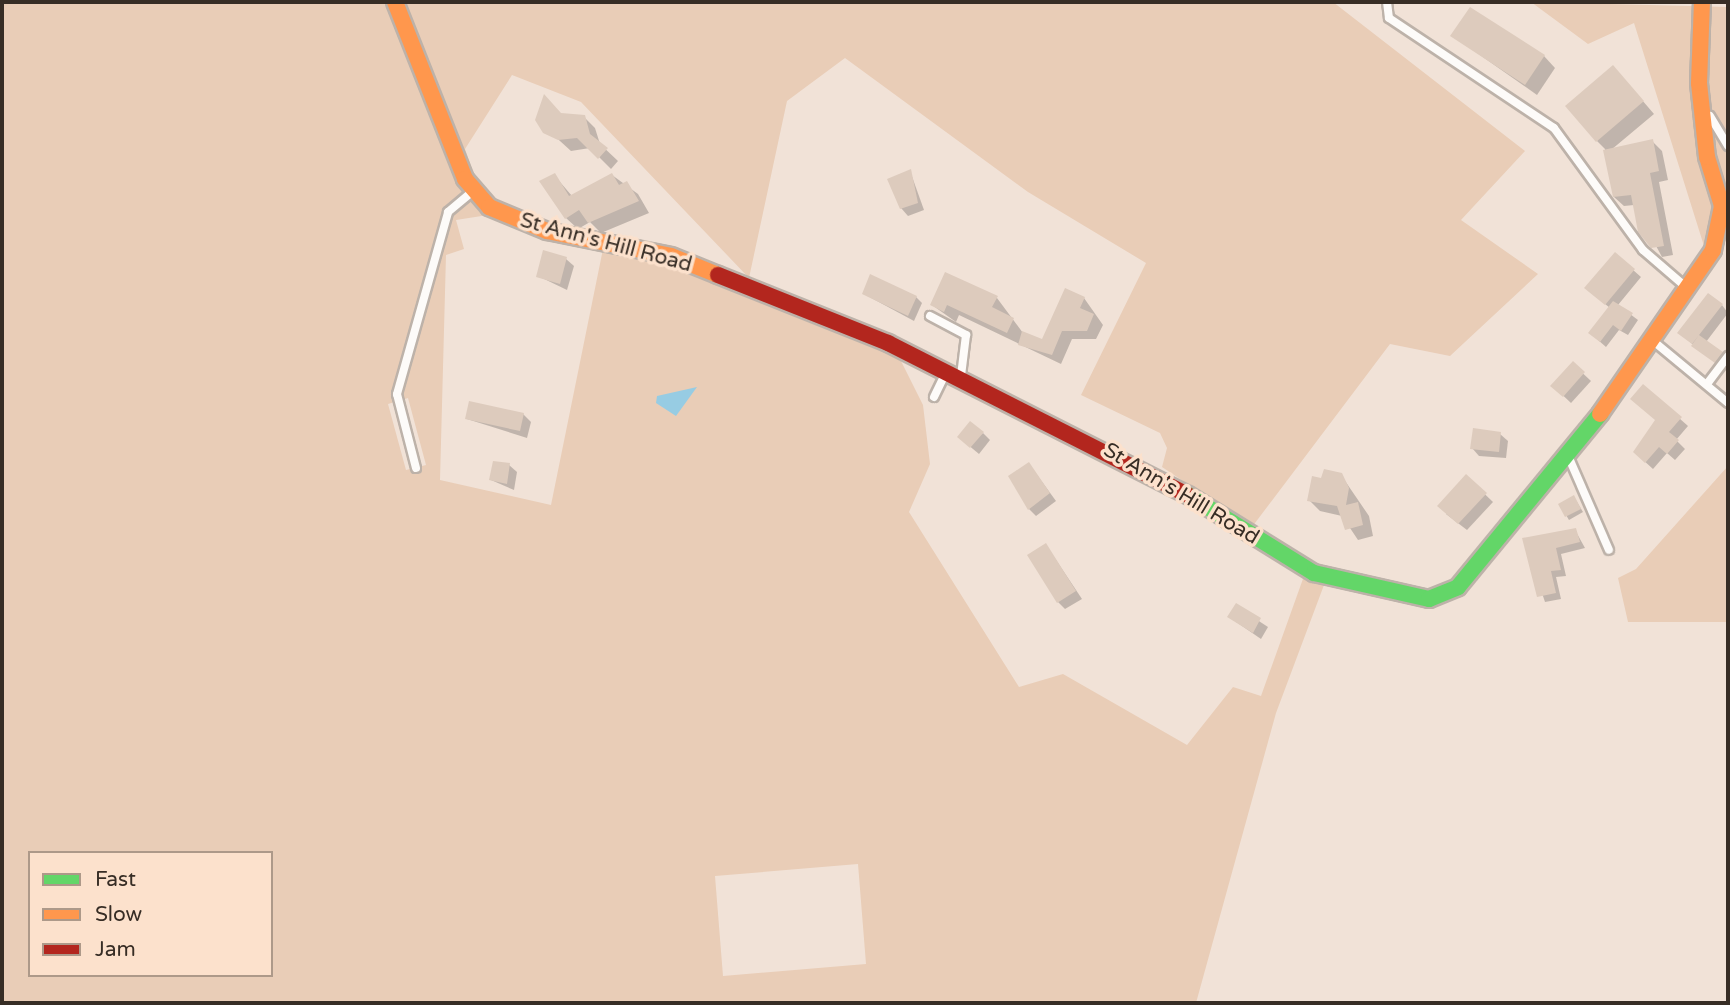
<!DOCTYPE html>
<style>
body{margin:0}
#map{position:relative;width:1730px;height:1005px;overflow:hidden;background:#f1e2d7;font-family:"Varela Round",sans-serif}
div>[style]{position:absolute}
.green>*{inset:0;background:#e9cdb7}
.water>*{inset:0;background:#97cce3}
.shadow>*{inset:0;background:#0003}
.building>*{inset:0;background:#ddcbbd}
.roads{filter:drop-shadow(2px 0 #bdb2a9) drop-shadow(-2px 0 #bdb2a9) drop-shadow(0 2px #bdb2a9) drop-shadow(0 -2px #bdb2a9)}
.lane>*{height:8px;margin:-4px;padding:0 4px;transform-origin:4px;border-radius:4px;background:#fdfbf9}
.fast>*{height:16px;margin:-8px;padding:0 8px;transform-origin:8px;border-radius:8px;background:#63d668}
.slow>*{height:16px;margin:-8px;padding:0 8px;transform-origin:8px;border-radius:8px;background:#ff974d}
.jam>*{height:16px;margin:-8px;padding:0 8px;transform-origin:8px;border-radius:8px;background:#b3261e}
span{translate:-50% -50%;white-space:nowrap;text-align:center;line-height:1.15;-webkit-text-stroke:7px #fce1cc;paint-order:stroke}
.street-label{font-size:21px;color:#372d25}
.frame{position:absolute;inset:0;border:4px solid #372d25;pointer-events:none}
.legend{position:absolute;left:28px;top:851px;width:245px;height:126px;box-sizing:border-box;background:#fce1cc;border:2px solid #ad9989;margin:0;padding:9px 12px;list-style:none;font-size:21px;color:#372d25}
.legend li{display:flex;align-items:center;gap:14px;height:35px}
.legend b{width:35px;border:2px solid #ad9989}
</style>
<div id="map">
<div class="green">
<i style="clip-path:polygon(evenodd,2px 2px,1333px 2px,1525px 151px,1461px 220px,1538px 274px,1450px 356px,1390px 344px,1252px 527px,1162px 467px,1167px 448px,1160px 433px,1081px 395px,1146px 263px,1028px 192px,845px 58px,787px 101px,749px 278px,581px 102px,512px 75px,465px 149px,488px 215px,456px 220px,464px 249px,446px 255px,440px 480px,551px 505px,603px 249px,668px 263px,897px 353px,923px 405px,930px 464px,909px 512px,1019px 687px,1063px 674px,1187px 745px,1233px 687px,1261px 696px,1304px 576px,1324px 585px,1276px 713px,1196px 1003px,2px 1003px,2px 2px,408px 398px,426px 465px,406px 470px,388px 404px,408px 398px,2px 2px,30px 853px,271px 853px,271px 975px,30px 975px,30px 853px,2px 2px,858px 864px,866px 964px,723px 976px,715px 876px,858px 864px)"></i>
<i style="clip-path:polygon(1531px 2px,1728px 7px,1728px 237px,1700px 284px,1704px 246px,1634px 23px,1588px 44px)"></i>
<i style="clip-path:polygon(1728px 466px,1728px 622px,1628px 622px,1618px 578px,1636px 569px)"></i>
</div>
<div class="water">
<i style="clip-path:polygon(697px 387px,676px 416px,656px 403px,657px 396px)"></i>
</div>
<div class="shadow">
<i style="clip-path:polygon(1453px 36px,1544px 56px,1555px 68px,1537px 95px)"></i>
<i style="clip-path:polygon(1624px 79px,1654px 114px,1611px 150px,1652px 141px,1662px 151px,1668px 180px,1659px 182px,1673px 255px,1662px 257px,1634px 205px,1624px 206px,1614px 197px,1605px 149px,1597px 141px)"></i>
<i style="clip-path:polygon(562px 115px,584px 117px,595px 128px,600px 144px,618px 161px,611px 169px,590px 148px,571px 151px,549px 131px)"></i>
<i style="clip-path:polygon(910px 171px,924px 210px,908px 216px,901px 208px)"></i>
<i style="clip-path:polygon(554px 175px,572px 196px,612px 175px,638px 194px,649px 213px,601px 233px,590px 222px,578px 229px,566px 218px)"></i>
<i style="clip-path:polygon(1615px 254px,1641px 277px,1618px 305px,1638px 320px,1628px 335px,1619px 330px,1606px 347px,1590px 333px,1610px 308px,1594px 295px)"></i>
<i style="clip-path:polygon(566px 259px,574px 266px,567px 290px,538px 276px)"></i>
<i style="clip-path:polygon(864px 294px,916px 297px,922px 303px,914px 321px)"></i>
<i style="clip-path:polygon(997px 298px,1023px 333px,1043px 341px,1084px 298px,1103px 325px,1096px 339px,1072px 339px,1061px 364px,959px 315px,956px 322px,932px 305px)"></i>
<i style="clip-path:polygon(1722px 305px,1728px 313px,1706px 342px,1728px 360px,1723px 369px,1679px 333px)"></i>
<i style="clip-path:polygon(1573px 364px,1591px 381px,1571px 403px,1553px 386px)"></i>
<i style="clip-path:polygon(1643px 386px,1688px 426px,1676px 440px,1685px 449px,1675px 460px,1667px 453px,1653px 469px,1642px 459px,1656px 420px)"></i>
<i style="clip-path:polygon(523px 414px,531px 422px,527px 438px,467px 419px)"></i>
<i style="clip-path:polygon(983px 433px,990px 440px,979px 454px,967px 444px)"></i>
<i style="clip-path:polygon(1500px 434px,1508px 441px,1506px 458px,1479px 456px,1472px 448px)"></i>
<i style="clip-path:polygon(1029px 464px,1056px 501px,1036px 516px,1029px 509px)"></i>
<i style="clip-path:polygon(509px 465px,517px 472px,514px 490px,491px 480px)"></i>
<i style="clip-path:polygon(1341px 475px,1369px 516px,1373px 536px,1358px 540px,1342px 516px,1320px 511px,1309px 500px,1322px 480px)"></i>
<i style="clip-path:polygon(1467px 477px,1493px 502px,1467px 530px,1446px 514px)"></i>
<i style="clip-path:polygon(1574px 497px,1583px 512px,1569px 520px,1560px 505px)"></i>
<i style="clip-path:polygon(1575px 530px,1585px 548px,1561px 554px,1566px 576px,1556px 577px,1561px 599px,1545px 602px,1524px 540px)"></i>
<i style="clip-path:polygon(1046px 545px,1082px 599px,1065px 609px,1058px 602px)"></i>
<i style="clip-path:polygon(1236px 606px,1268px 627px,1261px 639px,1229px 617px)"></i>
</div>
<div class="building">
<i style="clip-path:polygon(1470px 7px,1545px 55px,1525px 85px,1450px 36px)"></i>
<i style="clip-path:polygon(1613px 65px,1644px 101px,1596px 142px,1565px 106px)"></i>
<i style="clip-path:polygon(544px 94px,561px 113px,585px 115px,590px 134px,608px 148px,598px 159px,577px 138px,558px 140px,543px 133px,535px 120px)"></i>
<i style="clip-path:polygon(1653px 139px,1659px 171px,1650px 173px,1664px 246px,1651px 248px,1638px 232px,1631px 195px,1613px 197px,1603px 150px)"></i>
<i style="clip-path:polygon(911px 169px,918px 203px,900px 209px,887px 179px)"></i>
<i style="clip-path:polygon(555px 173px,569px 196px,612px 173px,619px 185px,627px 181px,639px 201px,588px 223px,579px 210px,565px 219px,539px 181px)"></i>
<i style="clip-path:polygon(543px 250px,567px 257px,560px 284px,536px 277px)"></i>
<i style="clip-path:polygon(1615px 252px,1635px 269px,1605px 305px,1584px 288px)"></i>
<i style="clip-path:polygon(945px 272px,998px 296px,992px 307px,1014px 318px,1007px 333px,947px 305px,944px 312px,930px 305px)"></i>
<i style="clip-path:polygon(870px 274px,917px 296px,908px 316px,862px 294px)"></i>
<i style="clip-path:polygon(1065px 288px,1085px 297px,1080px 308px,1094px 314px,1087px 331px,1062px 331px,1052px 355px,1018px 345px,1022px 331px,1042px 339px)"></i>
<i style="clip-path:polygon(1708px 293px,1723px 304px,1699px 335px,1723px 352px,1715px 363px,1691px 346px,1699px 335px,1692px 344px,1677px 333px)"></i>
<i style="clip-path:polygon(1613px 301px,1633px 313px,1621px 331px,1613px 325px,1600px 342px,1588px 333px)"></i>
<i style="clip-path:polygon(1573px 361px,1585px 372px,1563px 397px,1550px 386px)"></i>
<i style="clip-path:polygon(1643px 384px,1682px 417px,1669px 432px,1679px 440px,1667px 454px,1659px 447px,1645px 463px,1633px 452px,1655px 420px,1630px 399px)"></i>
<i style="clip-path:polygon(469px 401px,524px 413px,520px 431px,465px 419px)"></i>
<i style="clip-path:polygon(970px 421px,984px 432px,970px 448px,957px 437px)"></i>
<i style="clip-path:polygon(1473px 428px,1501px 432px,1499px 452px,1470px 449px)"></i>
<i style="clip-path:polygon(493px 461px,510px 463px,507px 484px,489px 480px)"></i>
<i style="clip-path:polygon(1029px 462px,1050px 493px,1028px 510px,1008px 476px)"></i>
<i style="clip-path:polygon(1324px 469px,1342px 473px,1349px 488px,1346px 505px,1358px 502px,1363px 525px,1345px 530px,1337px 506px,1307px 501px,1312px 476px,1321px 478px)"></i>
<i style="clip-path:polygon(1466px 474px,1487px 493px,1458px 524px,1437px 506px)"></i>
<i style="clip-path:polygon(1574px 495px,1581px 509px,1565px 517px,1558px 504px)"></i>
<i style="clip-path:polygon(1576px 528px,1580px 542px,1556px 548px,1561px 570px,1551px 571px,1556px 593px,1537px 597px,1522px 538px)"></i>
<i style="clip-path:polygon(1046px 543px,1076px 591px,1057px 603px,1027px 555px)"></i>
<i style="clip-path:polygon(1236px 603px,1261px 618px,1253px 633px,1227px 617px)"></i>
</div>
<div class="roads">
<div class="lane">
<i style="left:1387px;top:2px;width:16px;rotate:83deg"></i>
<i style="left:1389px;top:18px;width:198px;rotate:33.7deg"></i>
<i style="left:1554px;top:128px;width:151px;rotate:53.9deg"></i>
<i style="left:1643px;top:250px;width:57px;rotate:40.7deg"></i>
<i style="left:1710px;top:116px;width:35px;rotate:59deg"></i>
<i style="left:930px;top:316px;width:41px;rotate:27.8deg"></i>
<i style="left:966px;top:335px;width:41px;rotate:97deg"></i>
<i style="left:1658px;top:345px;width:91px;rotate:39.6deg"></i>
<i style="left:1707px;top:384px;width:35px;rotate:-53deg"></i>
<i style="left:934px;top:397px;width:28px;rotate:-64deg"></i>
<i style="left:1569px;top:458px;width:100px;rotate:66.5deg"></i>
<i style="left:416px;top:468px;width:76px;rotate:-104.4deg"></i>
<i style="left:397px;top:394px;width:189px;rotate:-74.3deg"></i>
<i style="left:448px;top:212px;width:31px;rotate:-40deg"></i>
</div>
<div class="fast">
<i style="left:1188px;top:495px;width:148px;rotate:31.8deg"></i>
<i style="left:1314px;top:573px;width:118px;rotate:12.7deg"></i>
<i style="left:1429px;top:599px;width:31px;rotate:-22deg"></i>
<i style="left:1458px;top:587px;width:224px;rotate:-50.6deg"></i>
</div>
<div class="slow">
<i style="left:395px;top:2px;width:190px;rotate:68.4deg"></i>
<i style="left:465px;top:179px;width:37px;rotate:49deg"></i>
<i style="left:489px;top:207px;width:63px;rotate:22.5deg"></i>
<i style="left:547px;top:231px;width:126px;rotate:11.4deg"></i>
<i style="left:671px;top:256px;width:51px;rotate:22deg"></i>
<i style="left:1600px;top:414px;width:199px;rotate:-55.4deg"></i>
<i style="left:1713px;top:250px;width:45px;rotate:-78.4deg"></i>
<i style="left:1722px;top:206px;width:51px;rotate:-107deg"></i>
<i style="left:1707px;top:157px;width:74px;rotate:-96.2deg"></i>
<i style="left:1699px;top:83px;width:81px;rotate:-87.9deg"></i>
</div>
<div class="jam">
<i style="left:718px;top:275px;width:183px;rotate:21.8deg"></i>
<i style="left:888px;top:343px;width:336px;rotate:26.9deg"></i>
</div>
</div>
<div class="street-label">
<span style="left:606px;top:243px;rotate:15deg">St Ann's Hill Road</span>
<span style="left:1181px;top:494px;rotate:31deg">St Ann's Hill Road</span>
</div>
<div class="frame"></div>
<ul class="legend">
<li><b style="height:9px;background:#63d668"></b>Fast</li>
<li><b style="height:9px;background:#ff974d"></b>Slow</li>
<li><b style="height:9px;background:#b3261e"></b>Jam</li>
</ul>
</div>
